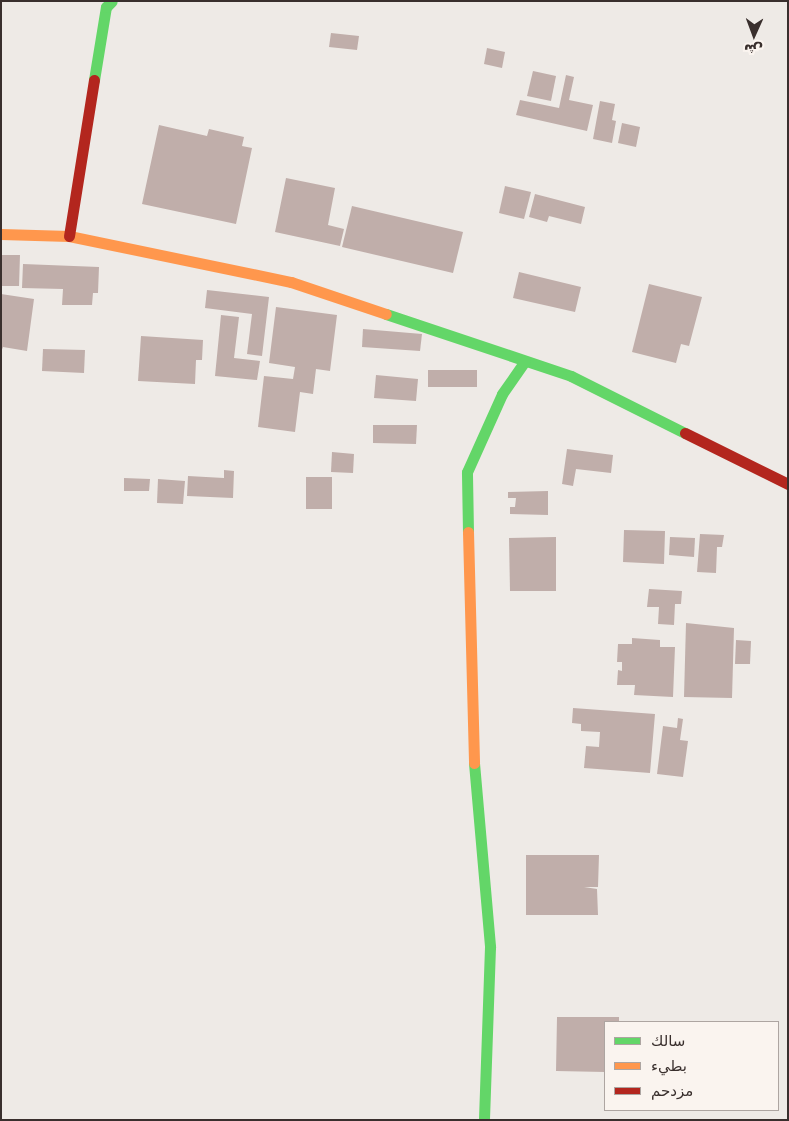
<!DOCTYPE html>
<meta charset="utf-8">
<style>
body{margin:0}
#map{position:relative;width:789px;height:1121px;overflow:hidden;background:#eeeae6;font-family:"DejaVu Sans",Vazirmatn,sans-serif}
div>[style]{position:absolute}
.building>*{inset:0;background:#c0aeaa}
.fast>*{height:11px;margin:-5.5px;padding:0 5.5px;transform-origin:5.5px;border-radius:5.5px;background:#63d668}
.slow>*{height:11px;margin:-5.5px;padding:0 5.5px;transform-origin:5.5px;border-radius:5.5px;background:#ff974d}
.jam>*{height:11px;margin:-5.5px;padding:0 5.5px;transform-origin:5.5px;border-radius:5.5px;background:#b3261e}
span{translate:-50% -50%;white-space:nowrap;text-align:center;line-height:1.15;-webkit-text-stroke:4px #faf4ef;paint-order:stroke}
.frame{position:absolute;inset:0;border:2px solid #392f2d;pointer-events:none}
.legend{position:absolute;left:604px;top:1021px;width:175px;height:90px;box-sizing:border-box;background:#faf4ef;border:1px solid #ada5a1;margin:0;padding:6px 9px;list-style:none;font-size:15px;color:#392f2d}
.legend li{display:flex;align-items:center;gap:10px;height:25px}
.legend b{width:25px;border:1px solid #ada5a1}
.north{position:absolute;left:729px;top:10px;width:50px;height:50px;-webkit-text-stroke:4px #faf4ef;paint-order:stroke;rotate:182deg;font-size:14px;font-weight:700;line-height:20px;text-align:center;color:#392f2d}
.north::after{content:'';display:block;margin:auto;width:18px;height:22px;background:#392f2d;clip-path:polygon(50% 0,100% 100%,50% 72%,0 100%)}
</style>
<div id="map">
<div class="building">
<i style="clip-path:polygon(331px 33px,359px 36px,357px 50px,329px 47px)"></i>
<i style="clip-path:polygon(487px 48px,505px 52px,502px 68px,484px 64px)"></i>
<i style="clip-path:polygon(533px 71px,556px 76px,551px 101px,527px 96px)"></i>
<i style="clip-path:polygon(566px 75px,574px 77px,569px 100px,593px 105px,587px 131px,516px 115px,520px 100px,559px 108px)"></i>
<i style="clip-path:polygon(600px 101px,615px 104px,612px 120px,616px 121px,612px 143px,593px 139px)"></i>
<i style="clip-path:polygon(622px 123px,640px 127px,636px 147px,618px 143px)"></i>
<i style="clip-path:polygon(159px 125px,207px 136px,209px 129px,244px 137px,242px 146px,252px 148px,236px 224px,142px 204px)"></i>
<i style="clip-path:polygon(286px 178px,335px 188px,328px 225px,344px 229px,340px 246px,275px 232px)"></i>
<i style="clip-path:polygon(505px 186px,531px 192px,524px 219px,499px 213px)"></i>
<i style="clip-path:polygon(535px 194px,585px 207px,581px 224px,549px 216px,547px 222px,529px 217px)"></i>
<i style="clip-path:polygon(352px 206px,463px 232px,453px 273px,342px 247px)"></i>
<i style="clip-path:polygon(1px 255px,20px 255px,19px 286px,1px 286px)"></i>
<i style="clip-path:polygon(23px 264px,99px 267px,98px 293px,93px 293px,92px 305px,62px 305px,63px 289px,22px 288px)"></i>
<i style="clip-path:polygon(519px 272px,581px 287px,575px 312px,513px 298px)"></i>
<i style="clip-path:polygon(649px 284px,702px 297px,689px 346px,681px 344px,676px 363px,632px 352px)"></i>
<i style="clip-path:polygon(207px 290px,269px 297px,262px 356px,247px 354px,252px 314px,205px 308px)"></i>
<i style="clip-path:polygon(1px 294px,34px 299px,27px 351px,3px 347px,1px 352px)"></i>
<i style="clip-path:polygon(276px 307px,337px 315px,330px 371px,316px 369px,313px 394px,300px 392px,295px 432px,258px 427px,264px 376px,293px 379px,295px 367px,269px 363px)"></i>
<i style="clip-path:polygon(221px 315px,239px 317px,234px 358px,260px 361px,257px 380px,215px 376px)"></i>
<i style="clip-path:polygon(363px 329px,422px 334px,420px 351px,362px 347px)"></i>
<i style="clip-path:polygon(141px 336px,203px 340px,202px 360px,196px 360px,195px 384px,138px 381px)"></i>
<i style="clip-path:polygon(43px 349px,85px 350px,84px 373px,42px 371px)"></i>
<i style="clip-path:polygon(428px 370px,477px 370px,477px 387px,428px 387px)"></i>
<i style="clip-path:polygon(376px 375px,418px 379px,416px 401px,374px 398px)"></i>
<i style="clip-path:polygon(373px 425px,417px 425px,416px 444px,373px 443px)"></i>
<i style="clip-path:polygon(567px 449px,613px 455px,611px 473px,576px 469px,573px 486px,562px 484px)"></i>
<i style="clip-path:polygon(332px 452px,354px 454px,353px 473px,331px 472px)"></i>
<i style="clip-path:polygon(224px 470px,234px 471px,233px 498px,187px 496px,188px 476px,224px 478px)"></i>
<i style="clip-path:polygon(306px 477px,332px 477px,332px 509px,306px 509px)"></i>
<i style="clip-path:polygon(124px 478px,150px 479px,149px 491px,124px 491px)"></i>
<i style="clip-path:polygon(158px 479px,185px 481px,183px 504px,157px 503px)"></i>
<i style="clip-path:polygon(548px 491px,548px 515px,510px 514px,510px 507px,515px 507px,516px 498px,508px 498px,508px 492px)"></i>
<i style="clip-path:polygon(624px 530px,665px 531px,664px 564px,623px 562px)"></i>
<i style="clip-path:polygon(700px 534px,724px 535px,722px 547px,717px 547px,716px 573px,697px 572px)"></i>
<i style="clip-path:polygon(556px 537px,556px 591px,510px 591px,509px 538px)"></i>
<i style="clip-path:polygon(670px 537px,695px 538px,694px 557px,669px 555px)"></i>
<i style="clip-path:polygon(649px 589px,682px 591px,681px 604px,675px 604px,674px 625px,658px 624px,659px 607px,647px 607px)"></i>
<i style="clip-path:polygon(686px 623px,734px 628px,732px 698px,684px 697px)"></i>
<i style="clip-path:polygon(632px 638px,660px 640px,660px 647px,675px 647px,673px 697px,634px 695px,635px 685px,617px 685px,618px 670px,622px 671px,622px 662px,617px 662px,618px 644px,632px 644px)"></i>
<i style="clip-path:polygon(736px 640px,751px 641px,750px 664px,735px 664px)"></i>
<i style="clip-path:polygon(573px 708px,655px 714px,650px 773px,584px 768px,586px 746px,599px 747px,600px 732px,581px 731px,581px 724px,572px 723px)"></i>
<i style="clip-path:polygon(678px 718px,683px 719px,680px 740px,688px 741px,683px 777px,657px 774px,663px 726px,677px 728px)"></i>
<i style="clip-path:polygon(526px 855px,599px 855px,598px 887px,584px 887px,597px 889px,598px 915px,526px 915px)"></i>
<i style="clip-path:polygon(557px 1017px,619px 1017px,619px 1022px,605px 1022px,605px 1072px,556px 1071px)"></i>
</div>
<div class="fast">
<i style="left:94px;top:80px;width:74px;rotate:-80.7deg"></i>
<i style="left:106px;top:7px;width:8px;rotate:-45deg"></i>
<i style="left:386px;top:314px;width:195px;rotate:18.5deg"></i>
<i style="left:571px;top:376px;width:127px;rotate:26.6deg"></i>
<i style="left:468px;top:532px;width:60px;rotate:-91deg"></i>
<i style="left:467px;top:472px;width:85px;rotate:-65.8deg"></i>
<i style="left:502px;top:394px;width:40px;rotate:-55.1deg"></i>
<i style="left:474px;top:763px;width:185px;rotate:85deg"></i>
<i style="left:490px;top:947px;width:173px;rotate:92deg"></i>
</div>
<div class="slow">
<i style="left:1px;top:234px;width:68px;rotate:1.7deg"></i>
<i style="left:69px;top:236px;width:227px;rotate:11.7deg"></i>
<i style="left:291px;top:282px;width:100px;rotate:18.6deg"></i>
<i style="left:468px;top:532px;width:231px;rotate:88.5deg"></i>
</div>
<div class="jam">
<i style="left:69px;top:236px;width:158px;rotate:-80.9deg"></i>
<i style="left:685px;top:433px;width:115px;rotate:26.3deg"></i>
</div>
<div class="frame"></div>
<ul class="legend">
<li><b style="height:6px;background:#63d668"></b>سالك</li>
<li><b style="height:6px;background:#ff974d"></b>بطيء</li>
<li><b style="height:6px;background:#b3261e"></b>مزدحم</li>
</ul>
<div class="north">ش</div>
</div>
